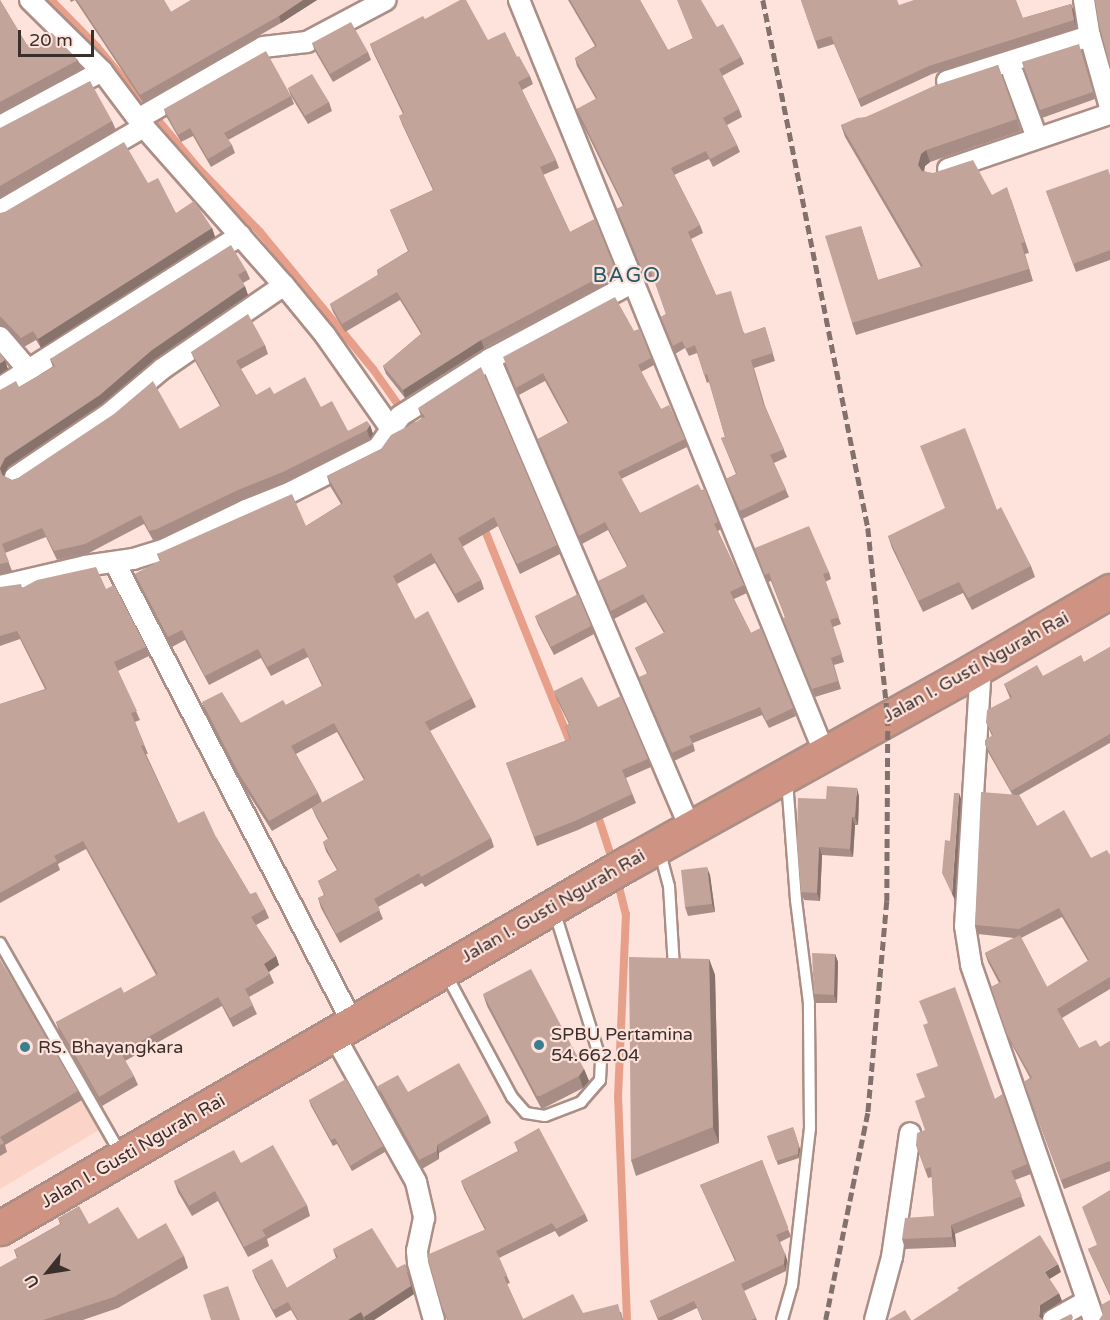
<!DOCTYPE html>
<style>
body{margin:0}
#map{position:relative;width:1110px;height:1320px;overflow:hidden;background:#fde3dc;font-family:"Varela Round",sans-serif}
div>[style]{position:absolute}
.built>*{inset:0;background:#fbd3c7}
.stream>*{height:8px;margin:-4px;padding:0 4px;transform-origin:4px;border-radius:4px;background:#e79f8a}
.roads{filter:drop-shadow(2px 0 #ab8e85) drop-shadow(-2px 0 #ab8e85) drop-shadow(0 2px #ab8e85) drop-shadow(0 -2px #ab8e85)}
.service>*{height:10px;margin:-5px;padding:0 5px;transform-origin:5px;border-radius:5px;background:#fff}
.minor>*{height:20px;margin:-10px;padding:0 10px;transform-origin:10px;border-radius:10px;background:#fff}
.trunk>*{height:33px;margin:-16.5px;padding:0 16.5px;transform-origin:16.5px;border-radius:16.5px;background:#ce9382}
.rail>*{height:4.5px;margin-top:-2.25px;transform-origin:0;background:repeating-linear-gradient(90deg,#82716c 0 9px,transparent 0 13.5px)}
.wall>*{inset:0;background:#a78d85}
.shaded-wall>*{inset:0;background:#88736c}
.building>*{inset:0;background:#c2a49b}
.dots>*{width:16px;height:16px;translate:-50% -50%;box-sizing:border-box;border:3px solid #fde3dc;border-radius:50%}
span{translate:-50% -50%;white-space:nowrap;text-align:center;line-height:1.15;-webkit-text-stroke:4.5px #fde3dc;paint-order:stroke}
.street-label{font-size:18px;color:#3b2f2b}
.poi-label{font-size:18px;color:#3b2f2b}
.left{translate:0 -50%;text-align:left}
.quarter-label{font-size:21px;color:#245a67;letter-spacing:1.5px}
.north{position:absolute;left:18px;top:1242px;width:60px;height:60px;-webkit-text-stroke:4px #fde3dc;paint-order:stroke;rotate:240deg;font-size:16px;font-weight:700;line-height:24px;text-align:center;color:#3b2f2b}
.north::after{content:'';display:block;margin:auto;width:21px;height:27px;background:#3b2f2b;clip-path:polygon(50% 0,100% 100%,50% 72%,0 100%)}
.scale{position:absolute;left:18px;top:30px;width:76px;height:27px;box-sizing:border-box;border:3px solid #3b2f2b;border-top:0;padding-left:8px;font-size:18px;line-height:21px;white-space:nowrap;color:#3b2f2b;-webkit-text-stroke:4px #fde3dc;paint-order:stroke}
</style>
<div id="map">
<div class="built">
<i style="clip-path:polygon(0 964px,99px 1130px,0 1189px)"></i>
</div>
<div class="stream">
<i style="left:51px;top:0;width:66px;rotate:45.6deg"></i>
<i style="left:97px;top:47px;width:156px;rotate:50.2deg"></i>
<i style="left:197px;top:167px;width:91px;rotate:45.9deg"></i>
<i style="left:260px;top:232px;width:178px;rotate:50.5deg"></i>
<i style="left:373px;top:369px;width:75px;rotate:54.8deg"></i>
<i style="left:482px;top:523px;width:244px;rotate:68.1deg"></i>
<i style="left:596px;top:810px;width:55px;rotate:71.9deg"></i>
<i style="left:617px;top:879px;width:36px;rotate:76deg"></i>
<i style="left:626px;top:914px;width:182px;rotate:92.5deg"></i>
<i style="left:618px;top:1096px;width:224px;rotate:87.7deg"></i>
</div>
<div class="roads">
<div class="service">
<i style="left:659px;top:849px;width:38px;rotate:75deg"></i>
<i style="left:669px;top:886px;width:82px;rotate:86.5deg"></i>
<i style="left:0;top:943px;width:243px;rotate:60.2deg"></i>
<i style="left:446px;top:974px;width:140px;rotate:61.8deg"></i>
<i style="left:512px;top:1097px;width:21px;rotate:49deg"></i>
<i style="left:526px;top:1113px;width:19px;rotate:9deg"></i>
<i style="left:545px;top:1116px;width:39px;rotate:-21deg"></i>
<i style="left:581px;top:1102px;width:29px;rotate:-49deg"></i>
<i style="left:600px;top:1080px;width:19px;rotate:-87deg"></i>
<i style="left:601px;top:1061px;width:158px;rotate:-107.3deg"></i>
<i style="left:782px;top:1320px;width:35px;rotate:-74deg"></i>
<i style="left:792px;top:1286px;width:158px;rotate:-83.5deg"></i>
<i style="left:810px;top:1129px;width:126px;rotate:-90.5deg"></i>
<i style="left:809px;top:1003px;width:104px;rotate:-97.2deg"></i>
<i style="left:796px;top:900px;width:120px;rotate:-94.3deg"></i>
</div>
<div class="minor">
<i style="left:30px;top:0;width:101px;rotate:44.6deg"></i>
<i style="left:102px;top:71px;width:70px;rotate:53.1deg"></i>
<i style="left:144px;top:127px;width:211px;rotate:48.5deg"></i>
<i style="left:284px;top:285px;width:65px;rotate:50.6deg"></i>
<i style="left:325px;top:335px;width:115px;rotate:54.9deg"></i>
<i style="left:519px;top:0;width:811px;rotate:67.92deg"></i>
<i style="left:1084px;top:0;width:36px;rotate:81deg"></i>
<i style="left:1090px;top:36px;width:74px;rotate:74.3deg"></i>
<i style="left:1013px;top:73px;width:69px;rotate:69.7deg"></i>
<i style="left:947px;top:81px;width:150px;rotate:-17.5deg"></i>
<i style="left:138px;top:119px;width:144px;rotate:-29.9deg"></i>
<i style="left:263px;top:47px;width:44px;rotate:-6.5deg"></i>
<i style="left:307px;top:42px;width:89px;rotate:-28deg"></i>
<i style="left:0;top:126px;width:116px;rotate:-28.3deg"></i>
<i style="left:948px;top:169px;width:171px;rotate:-18.8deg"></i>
<i style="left:0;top:211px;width:167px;rotate:-30.3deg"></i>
<i style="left:0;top:337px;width:46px;rotate:49.4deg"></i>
<i style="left:490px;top:359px;width:510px;rotate:66.9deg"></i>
<i style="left:0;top:388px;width:285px;rotate:-32.4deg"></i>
<i style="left:15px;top:477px;width:115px;rotate:-34deg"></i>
<i style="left:110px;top:413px;width:68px;rotate:-40.2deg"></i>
<i style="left:162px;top:369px;width:148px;rotate:-34.5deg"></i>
<i style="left:115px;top:563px;width:519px;rotate:62.69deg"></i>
<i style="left:0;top:586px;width:87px;rotate:-13.2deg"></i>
<i style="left:85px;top:566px;width:49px;rotate:-8.3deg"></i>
<i style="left:133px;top:559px;width:34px;rotate:-17deg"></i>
<i style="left:165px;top:549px;width:90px;rotate:-25.7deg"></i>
<i style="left:246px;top:510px;width:48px;rotate:-21.8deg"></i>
<i style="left:291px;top:492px;width:97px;rotate:-26.8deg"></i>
<i style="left:378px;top:448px;width:39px;rotate:-55deg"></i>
<i style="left:400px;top:416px;width:107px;rotate:-32.3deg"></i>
<i style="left:490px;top:359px;width:161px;rotate:-28.2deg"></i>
<i style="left:981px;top:665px;width:261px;rotate:93.5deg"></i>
<i style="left:965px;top:926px;width:39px;rotate:81deg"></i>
<i style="left:971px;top:965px;width:376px;rotate:70.9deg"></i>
<i style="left:334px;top:1035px;width:168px;rotate:60.8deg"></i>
<i style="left:416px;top:1182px;width:37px;rotate:77deg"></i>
<i style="left:424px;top:1218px;width:34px;rotate:102deg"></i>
<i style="left:417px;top:1251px;width:12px;rotate:85deg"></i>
<i style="left:418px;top:1263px;width:59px;rotate:74.3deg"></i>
<i style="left:875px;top:1320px;width:65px;rotate:-74.9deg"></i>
<i style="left:892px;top:1257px;width:125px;rotate:-81.7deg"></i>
<i style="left:1053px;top:1320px;width:39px;rotate:-29deg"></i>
</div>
<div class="trunk">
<i style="left:0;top:1228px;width:726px;rotate:-30.17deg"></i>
<i style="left:628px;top:863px;width:376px;rotate:-29.1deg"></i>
<i style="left:957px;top:680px;width:177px;rotate:-30.2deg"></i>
</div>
</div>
<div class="rail">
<i style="left:763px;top:0;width:538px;rotate:78.75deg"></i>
<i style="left:868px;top:528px;width:190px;rotate:84deg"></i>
<i style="left:888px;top:717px;width:184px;rotate:90.3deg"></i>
<i style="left:887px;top:901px;width:213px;rotate:95.1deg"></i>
<i style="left:868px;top:1113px;width:211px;rotate:101.5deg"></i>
</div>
<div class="wall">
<i style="clip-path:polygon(0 0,27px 45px,78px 60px,81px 69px,0 112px)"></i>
<i style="clip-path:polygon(70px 0,164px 0,171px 12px,191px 0,317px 0,281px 23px,143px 102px,75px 0,71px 2px)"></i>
<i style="clip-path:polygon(568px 0,640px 0,668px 50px,717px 27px,741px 57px,744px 64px,722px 76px,739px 109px,742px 117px,727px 125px,737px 145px,740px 152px,713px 167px,709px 159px,674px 175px,700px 225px,703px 233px,691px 239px,716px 295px,745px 334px,765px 327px,775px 361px,754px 368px,765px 406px,787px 457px,774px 463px,789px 497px,742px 519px,726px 479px,736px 474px,721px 438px,725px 437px,709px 382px,707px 383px,697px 353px,689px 356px,685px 348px,675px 354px,661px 317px,666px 314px,653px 276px,645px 280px,617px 209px,623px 206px,579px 117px,577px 109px,596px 99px,577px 66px,575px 58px,595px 46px)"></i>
<i style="clip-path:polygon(801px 0,899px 5px,1023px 18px,1071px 4px,1074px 12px,1076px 28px,932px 74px,861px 107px,834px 44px,818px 49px)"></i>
<i style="clip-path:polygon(425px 19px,488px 40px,517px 57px,530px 76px,533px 84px,522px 90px,556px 160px,559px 168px,543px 175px,570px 232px,595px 219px,618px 277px,484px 348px,405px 398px,386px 374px,383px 366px,421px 334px,400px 300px,345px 332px,333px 312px,330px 304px,378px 275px,377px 270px,408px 251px,390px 210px,433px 190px,402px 124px,399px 116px,403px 114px,373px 52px,370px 44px)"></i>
<i style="clip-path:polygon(312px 43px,368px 52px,371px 60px,333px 82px,315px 51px)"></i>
<i style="clip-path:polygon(1082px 51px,1095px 99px,1042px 118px,1022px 62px)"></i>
<i style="clip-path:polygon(998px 65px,1021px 131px,930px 162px,925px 166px,924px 171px,992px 195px,1011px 199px,1029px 253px,1025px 254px,1033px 281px,856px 335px,852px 323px,861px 226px,878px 280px,921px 267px,845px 137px,841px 125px,866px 117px)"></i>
<i style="clip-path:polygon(288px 88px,329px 102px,332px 111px,308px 124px,291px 96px)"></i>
<i style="clip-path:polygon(291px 96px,294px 104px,228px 140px,232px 145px,235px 153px,211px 167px,193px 136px,181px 142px,166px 116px,164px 109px)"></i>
<i style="clip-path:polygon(112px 121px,116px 130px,0 197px,0 128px)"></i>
<i style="clip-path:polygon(1110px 175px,1110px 260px,1076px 272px,1046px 191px)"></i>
<i style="clip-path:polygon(148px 183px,176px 213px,212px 228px,215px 237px,41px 348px,36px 340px,24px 347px,5px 326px,0 327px,0 213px)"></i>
<i style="clip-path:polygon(246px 270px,250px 279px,243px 283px,248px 295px,155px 359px,103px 403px,8px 467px,4px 476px,12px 480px,180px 429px,220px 406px,195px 361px,191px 352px,265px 345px,268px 354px,241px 369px,256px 395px,274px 394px,321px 407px,348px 431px,370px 425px,373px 434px,370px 439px,286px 481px,241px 499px,161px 538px,153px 540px,144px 524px,89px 553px,57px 560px,46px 537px,5px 553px,12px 571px,0 574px,0 390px,19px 387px,53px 367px,50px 359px)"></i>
<i style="clip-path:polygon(640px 329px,654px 365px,641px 372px,661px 409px,685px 439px,687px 447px,621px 479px,640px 513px,705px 489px,721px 529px,718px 531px,747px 593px,734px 599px,751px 633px,761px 628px,796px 716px,769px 728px,762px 715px,693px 743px,695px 751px,674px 761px,642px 684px,647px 673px,635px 648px,664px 633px,646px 602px,614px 619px,601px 589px,627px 566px,608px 530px,582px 544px,538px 439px,568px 423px,545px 381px,519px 395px,505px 364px,634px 331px)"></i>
<i style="clip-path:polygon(418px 408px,557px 545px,560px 554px,520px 574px,498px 526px,462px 547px,481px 580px,484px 589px,458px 603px,435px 563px,397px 584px,415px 619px,472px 698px,476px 707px,430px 731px,491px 838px,494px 847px,425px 887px,422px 883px,378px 907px,383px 919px,340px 943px,321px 908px,318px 898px,324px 895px,318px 881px,337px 870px,326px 851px,323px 842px,328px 839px,316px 817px,312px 808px,364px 780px,337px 732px,296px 754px,318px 793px,322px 802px,272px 831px,241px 782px,205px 712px,202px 702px,241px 723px,286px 705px,322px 686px,308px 657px,271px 676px,261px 658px,209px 685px,185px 640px,172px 647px,139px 583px,135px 574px,160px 561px,157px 554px,306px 526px,341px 504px,330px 486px,327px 476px,381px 449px,422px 418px)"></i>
<i style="clip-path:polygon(997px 510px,1031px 566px,1035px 577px,972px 610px,963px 593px,923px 612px,892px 548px,888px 536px)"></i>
<i style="clip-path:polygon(755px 548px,829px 572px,831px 579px,825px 582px,841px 624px,833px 627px,844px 662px,834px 665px,841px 689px,815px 697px,786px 625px,785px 617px,771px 581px,768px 582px)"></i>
<i style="clip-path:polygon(0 587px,106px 589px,146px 647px,149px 656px,118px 671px,140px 720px,135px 722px,148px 754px,146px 754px,178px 823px,216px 837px,250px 894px,265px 909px,269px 918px,256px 925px,276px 956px,279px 965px,269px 972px,274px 983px,249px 997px,257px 1014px,233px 1027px,222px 1006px,125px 1061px,134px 1076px,138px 1085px,102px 1106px,59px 1031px,56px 1022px,124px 993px,156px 975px,86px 849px,58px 864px,60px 870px,0 903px,0 704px,45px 689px,20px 639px,0 646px)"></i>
<i style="clip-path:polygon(535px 616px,591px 626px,594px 634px,554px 655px,538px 624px)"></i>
<i style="clip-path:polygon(evenodd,1110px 647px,1110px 743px,1019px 795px,1037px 826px,1091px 858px,1110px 855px,1110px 989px,1062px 1018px,1079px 1048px,1100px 1047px,1110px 1041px,1110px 1171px,1064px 1189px,1024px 1082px,1030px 1078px,1011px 1043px,991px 987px,999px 983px,988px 962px,985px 953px,1014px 938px,978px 934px,975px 925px,1012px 794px,988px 752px,985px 744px,992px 736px,986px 722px,1010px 698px,1004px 684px,1043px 676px,1084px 662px,1110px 647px,1062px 917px,1088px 961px,1047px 987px,1021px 938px,1062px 917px)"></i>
<i style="clip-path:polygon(554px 691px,598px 707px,648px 759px,651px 767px,626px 778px,636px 803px,578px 830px,537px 846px,506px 763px,570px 739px,565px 726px,569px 724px,557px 700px)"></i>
<i style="clip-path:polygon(859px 796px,858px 825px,855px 825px,853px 857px,822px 855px,820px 901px,804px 900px,801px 892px,826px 799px)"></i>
<i style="clip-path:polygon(710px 875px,715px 912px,688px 916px,685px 907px)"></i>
<i style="clip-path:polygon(835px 954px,838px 962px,837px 1003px,816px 1003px,814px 994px)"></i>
<i style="clip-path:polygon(709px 959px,715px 975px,719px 1143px,636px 1176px,631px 1160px)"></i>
<i style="clip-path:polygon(0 960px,78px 1091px,82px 1100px,5px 1145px,7px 1152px,0 1156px)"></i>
<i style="clip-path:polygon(483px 994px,584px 1069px,589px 1081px,583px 1088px,544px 1108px,541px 1108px,487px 1006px)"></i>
<i style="clip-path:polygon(378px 1086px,408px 1092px,488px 1115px,491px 1123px,439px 1153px,439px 1159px,422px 1169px,381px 1094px)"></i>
<i style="clip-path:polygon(1003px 1094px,1031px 1174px,1015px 1180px,1025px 1206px,955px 1234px,956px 1247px,905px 1249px,902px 1239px,934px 1216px,932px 1177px,928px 1178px,916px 1145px,925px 1130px,925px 1097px,995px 1099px)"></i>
<i style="clip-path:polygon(309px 1100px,383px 1146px,385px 1152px,352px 1171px,337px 1144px,333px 1146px,311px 1106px)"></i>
<i style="clip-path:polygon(767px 1136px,800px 1149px,799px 1158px,778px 1165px)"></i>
<i style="clip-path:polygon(514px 1142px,585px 1214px,588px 1221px,559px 1237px,555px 1231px,499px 1258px,510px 1283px,507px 1284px,523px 1319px,583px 1313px,621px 1312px,623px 1320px,447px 1320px,442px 1307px,485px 1230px,464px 1189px,461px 1181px,518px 1151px)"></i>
<i style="clip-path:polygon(762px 1160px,790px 1234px,790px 1237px,780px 1242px,787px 1260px,786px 1271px,744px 1291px,757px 1320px,702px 1320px,697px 1308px,672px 1320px,658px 1320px,650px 1301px,735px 1261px,700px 1185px)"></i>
<i style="clip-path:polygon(241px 1163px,307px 1205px,310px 1216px,267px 1239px,269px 1246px,248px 1257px,218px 1201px,192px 1216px,178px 1192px,174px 1181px)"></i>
<i style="clip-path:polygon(1110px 1190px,1110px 1296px,1088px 1249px,1097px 1245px)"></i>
<i style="clip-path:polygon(58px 1218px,89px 1224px,138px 1239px,184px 1256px,188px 1268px,118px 1308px,83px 1320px,0 1320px,17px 1258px,14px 1250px,60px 1224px)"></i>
<i style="clip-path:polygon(333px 1249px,397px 1268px,408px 1272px,414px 1294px,374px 1320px,297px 1320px,291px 1310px,276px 1318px,255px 1278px,252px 1270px,287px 1288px,336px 1258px)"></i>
</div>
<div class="shaded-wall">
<i style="clip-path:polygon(303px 0,317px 0,281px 23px,279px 16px)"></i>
<i style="clip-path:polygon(1071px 4px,1074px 12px,1076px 28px,1074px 20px)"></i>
<i style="clip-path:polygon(926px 150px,930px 162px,925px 166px,923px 176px,918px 165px,921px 154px)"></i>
<i style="clip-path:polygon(212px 228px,215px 237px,41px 348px,38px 339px)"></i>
<i style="clip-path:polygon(245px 286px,248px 295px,155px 359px,103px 403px,8px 467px,3px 477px,0 468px,5px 458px,152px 350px)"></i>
<i style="clip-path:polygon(481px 340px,484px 348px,405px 398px,403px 390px)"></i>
<i style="clip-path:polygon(5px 360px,8px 369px,0 374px,0 363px)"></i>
<i style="clip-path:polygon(370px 425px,373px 434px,370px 439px,367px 430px)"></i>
<i style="clip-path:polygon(857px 788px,859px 796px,858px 825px,855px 817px)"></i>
<i style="clip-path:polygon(959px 793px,961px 799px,955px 900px,952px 894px)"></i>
<i style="clip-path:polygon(852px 817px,855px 825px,853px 857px,850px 849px)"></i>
<i style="clip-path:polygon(819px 847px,822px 855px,820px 901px,817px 893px)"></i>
<i style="clip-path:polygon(707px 867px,710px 875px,715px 912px,712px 904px)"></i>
<i style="clip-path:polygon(835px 954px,838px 962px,837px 1003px,834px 995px)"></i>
<i style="clip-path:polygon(276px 956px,279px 965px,267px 973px,264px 964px)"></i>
<i style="clip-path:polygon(709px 959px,715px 975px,719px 1143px,713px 1127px)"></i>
<i style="clip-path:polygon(584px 1069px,589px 1081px,583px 1088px,579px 1076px)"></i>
<i style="clip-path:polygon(793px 1127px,800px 1149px,799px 1158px,798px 1154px)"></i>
<i style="clip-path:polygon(437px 1145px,439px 1153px,439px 1159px,437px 1151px)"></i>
<i style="clip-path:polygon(951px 1225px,955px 1234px,956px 1247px,952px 1237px)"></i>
<i style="clip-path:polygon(785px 1253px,787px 1260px,786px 1271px,784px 1264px)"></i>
<i style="clip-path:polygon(405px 1264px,414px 1294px,374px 1320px,365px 1320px,364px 1317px)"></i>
<i style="clip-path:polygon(1058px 1264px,1061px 1272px,1048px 1280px,1045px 1272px)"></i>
<i style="clip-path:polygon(1059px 1293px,1062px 1301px,1043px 1313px,1043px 1320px,1039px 1317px,1040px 1305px)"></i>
<i style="clip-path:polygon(361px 1312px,364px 1320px,348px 1320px)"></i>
</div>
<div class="building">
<i style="clip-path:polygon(0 0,27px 45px,52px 33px,78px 60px,0 102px)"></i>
<i style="clip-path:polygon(77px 0,164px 0,171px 12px,191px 0,303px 0,279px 16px,140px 95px)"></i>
<i style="clip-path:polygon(460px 0,466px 0,488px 40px,505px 32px,517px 57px,519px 56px,530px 76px,518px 82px,556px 160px,540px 167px,570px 232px,595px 219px,615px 269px,481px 340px,403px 390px,383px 366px,422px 333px,397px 292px,342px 324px,330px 304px,379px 274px,377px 270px,409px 251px,390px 210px,434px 190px,399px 116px,404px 113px,370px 44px,423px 16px,425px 19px)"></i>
<i style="clip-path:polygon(570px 0,640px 0,668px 50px,693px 39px,677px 0,701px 0,717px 27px,723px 24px,741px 57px,719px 69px,739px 109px,723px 118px,737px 145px,710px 159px,706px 151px,671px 168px,700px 225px,688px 232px,716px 295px,731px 291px,744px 334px,765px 327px,773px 353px,751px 360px,763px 403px,784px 449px,770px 455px,786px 489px,740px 511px,726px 479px,737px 474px,721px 438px,725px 437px,707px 374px,704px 375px,695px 345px,686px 349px,682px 341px,673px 346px,661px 317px,666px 314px,650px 269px,643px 272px,617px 209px,624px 205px,577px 109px,597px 98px,575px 58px,597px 46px)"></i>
<i style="clip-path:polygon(801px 0,897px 0,899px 5px,914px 0,1016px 0,1023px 18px,1071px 4px,1074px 20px,929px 66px,858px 99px,831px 36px,815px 41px)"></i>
<i style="clip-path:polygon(1095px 0,1110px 0,1110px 65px,1099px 25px)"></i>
<i style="clip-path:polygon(351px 22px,368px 52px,330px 74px,312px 43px)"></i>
<i style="clip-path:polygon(1079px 44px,1093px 92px,1040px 110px,1022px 62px)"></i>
<i style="clip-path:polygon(266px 51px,291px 96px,224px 133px,232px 145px,208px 159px,190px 128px,178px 135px,164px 109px)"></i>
<i style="clip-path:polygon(998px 65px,1017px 119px,926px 150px,921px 154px,918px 165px,922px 171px,933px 173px,973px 160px,992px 195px,1007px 187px,1025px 242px,1021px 243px,1029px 269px,852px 323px,825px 236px,861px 226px,878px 280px,923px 266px,841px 125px,857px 118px,866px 117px,936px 85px)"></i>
<i style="clip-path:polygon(312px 74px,329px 102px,305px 116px,288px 88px)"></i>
<i style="clip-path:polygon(90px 81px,112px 121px,0 186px,0 128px)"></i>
<i style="clip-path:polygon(124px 142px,148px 183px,158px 178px,176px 213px,194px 201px,212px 228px,38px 339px,33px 331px,21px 338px,1px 317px,0 317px,0 213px,3px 213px)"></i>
<i style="clip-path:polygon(1108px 169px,1110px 175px,1110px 250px,1073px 264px,1046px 191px)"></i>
<i style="clip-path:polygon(231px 245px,246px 270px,238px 275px,245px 286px,152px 350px,100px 395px,5px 458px,0 468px,0 390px,16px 381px,19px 387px,55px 366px,50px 359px)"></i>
<i style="clip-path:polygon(615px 297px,634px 331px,640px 329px,651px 358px,638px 365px,661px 409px,669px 405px,685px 439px,618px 472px,640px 513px,698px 484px,702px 491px,705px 489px,718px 522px,714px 524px,744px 585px,730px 592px,751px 633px,761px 628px,793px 708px,766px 721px,760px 707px,689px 736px,693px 744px,672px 753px,639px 677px,648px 673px,635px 648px,665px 632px,643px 594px,611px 611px,598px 581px,628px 566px,605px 522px,579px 536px,538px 439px,569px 422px,543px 373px,516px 388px,503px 357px)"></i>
<i style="clip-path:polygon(248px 314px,265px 345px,236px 361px,256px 395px,270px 387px,274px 394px,305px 377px,321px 407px,332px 401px,348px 431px,367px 421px,370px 425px,367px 430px,283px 472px,238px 490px,157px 529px,149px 531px,141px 515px,85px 544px,54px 551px,42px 528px,2px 544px,9px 562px,0 564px,0 469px,2px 475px,12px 480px,18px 478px,114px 414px,153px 381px,180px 429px,221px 405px,191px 352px)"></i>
<i style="clip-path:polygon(0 353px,5px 360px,0 363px)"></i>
<i style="clip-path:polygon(481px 367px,557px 545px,517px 564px,494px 517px,458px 538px,481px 580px,455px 594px,431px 553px,393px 576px,415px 619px,428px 611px,472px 698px,425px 722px,491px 838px,421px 877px,419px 873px,374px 899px,380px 910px,336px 934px,318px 898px,325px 895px,318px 881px,338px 870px,323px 842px,329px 838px,312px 808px,365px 779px,334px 723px,291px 746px,318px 793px,269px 821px,238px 772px,202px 702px,222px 692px,241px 723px,283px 700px,286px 705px,323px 685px,304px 648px,267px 667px,258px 649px,205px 676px,182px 630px,168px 637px,135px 574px,161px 560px,157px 554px,292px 494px,306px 526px,343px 503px,327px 476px,381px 449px,391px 435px,425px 417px,418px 408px)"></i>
<i style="clip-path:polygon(965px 428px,997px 510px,1001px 507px,1031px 566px,968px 598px,959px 582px,918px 601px,888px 536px,945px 508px,920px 446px)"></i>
<i style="clip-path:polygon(809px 526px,829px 572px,823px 574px,839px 617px,830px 620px,842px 654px,831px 658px,838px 681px,812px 689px,783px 618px,785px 617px,769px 573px,765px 575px,755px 548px)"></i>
<i style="clip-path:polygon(96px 567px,106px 589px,114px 585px,146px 647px,114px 662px,137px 711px,131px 713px,144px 745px,141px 746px,178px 823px,204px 811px,216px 837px,250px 894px,256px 892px,265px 909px,251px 917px,276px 956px,264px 964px,270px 974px,245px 989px,253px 1005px,230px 1018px,218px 997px,121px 1053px,134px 1076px,99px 1097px,56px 1022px,121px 987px,124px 993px,158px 974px,83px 841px,54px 856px,57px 861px,0 893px,0 704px,47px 689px,17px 631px,0 636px,0 587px,21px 584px,22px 588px,37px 580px)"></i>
<i style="clip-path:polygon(578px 594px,591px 626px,551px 647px,535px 616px)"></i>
<i style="clip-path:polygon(1110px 647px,1110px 734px,1011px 791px,985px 744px,985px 740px,993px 735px,986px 722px,987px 710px,1012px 697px,1004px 684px,1037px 665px,1043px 676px,1081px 655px,1084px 662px)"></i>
<i style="clip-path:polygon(582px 677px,598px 707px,621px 696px,648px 759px,622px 770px,632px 794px,575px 821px,534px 837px,506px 763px,571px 739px,565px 726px,570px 724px,554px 691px)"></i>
<i style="clip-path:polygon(827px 786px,857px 788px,855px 817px,852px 817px,850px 849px,819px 847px,817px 893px,801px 892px,797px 842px,798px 798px,826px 799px)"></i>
<i style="clip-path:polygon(981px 792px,1019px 795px,1037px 826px,1064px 810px,1091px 858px,1107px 850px,1110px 855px,1110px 977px,1057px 1009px,1079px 1048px,1096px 1040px,1100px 1047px,1110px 1041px,1110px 1161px,1061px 1180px,1024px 1082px,1032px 1078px,1007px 1034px,991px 987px,1001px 982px,985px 953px,1020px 935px,1047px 987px,1089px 960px,1059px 908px,1019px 929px,975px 925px)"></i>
<i style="clip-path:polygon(954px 793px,959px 793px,952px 894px,942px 873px,945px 840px,950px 841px)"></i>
<i style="clip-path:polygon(707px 867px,712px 904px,685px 907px,681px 870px)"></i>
<i style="clip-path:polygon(812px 953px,835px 954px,834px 995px,814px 994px)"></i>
<i style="clip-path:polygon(629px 957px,709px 959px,713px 1127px,631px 1160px)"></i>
<i style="clip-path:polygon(0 960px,78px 1091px,0 1137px,4px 1143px,0 1145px)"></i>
<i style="clip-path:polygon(531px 969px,584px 1069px,579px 1076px,540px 1096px,537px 1096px,483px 994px)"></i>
<i style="clip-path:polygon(955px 987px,995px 1099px,1003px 1094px,1027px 1164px,1011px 1171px,1022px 1196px,951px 1225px,952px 1237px,902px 1239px,905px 1218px,934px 1216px,931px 1167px,925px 1169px,916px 1145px,917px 1133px,925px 1130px,915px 1101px,925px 1097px,916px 1074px,938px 1066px,923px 1025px,928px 1023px,919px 1001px)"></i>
<i style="clip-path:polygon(459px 1063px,488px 1115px,437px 1145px,437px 1151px,419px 1160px,378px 1086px,398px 1075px,408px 1092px)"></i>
<i style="clip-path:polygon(346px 1079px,383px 1146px,350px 1166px,335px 1138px,331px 1140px,309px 1100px)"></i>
<i style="clip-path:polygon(793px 1127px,799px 1145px,798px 1154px,776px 1161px,767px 1136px)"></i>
<i style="clip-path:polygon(539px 1128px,585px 1214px,556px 1229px,552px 1223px,496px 1251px,507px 1275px,504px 1277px,523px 1319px,573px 1294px,583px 1313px,618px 1304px,622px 1320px,448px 1320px,442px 1307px,427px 1255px,486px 1229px,461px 1181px,519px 1151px,514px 1142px)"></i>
<i style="clip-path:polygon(273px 1145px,307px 1205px,262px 1230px,266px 1236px,244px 1247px,215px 1191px,189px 1206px,174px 1181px,234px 1150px,241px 1163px)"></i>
<i style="clip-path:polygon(762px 1160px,788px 1227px,788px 1230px,776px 1235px,785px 1253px,784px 1264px,741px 1284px,756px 1318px,751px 1320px,703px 1320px,694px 1301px,658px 1318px,650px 1301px,736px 1260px,700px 1185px)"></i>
<i style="clip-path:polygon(1110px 1190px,1110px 1294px,1088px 1249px,1097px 1245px,1082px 1207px)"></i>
<i style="clip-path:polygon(79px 1206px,89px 1224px,118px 1207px,138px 1239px,166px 1223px,184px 1256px,114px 1297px,43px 1320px,0 1320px,0 1267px,18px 1257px,14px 1250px,61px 1224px,58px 1218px)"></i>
<i style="clip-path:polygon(372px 1228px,397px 1268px,405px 1264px,411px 1286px,364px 1317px,361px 1312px,348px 1320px,298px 1320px,288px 1302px,273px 1310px,252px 1270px,272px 1259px,287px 1288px,338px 1257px,333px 1249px)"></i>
<i style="clip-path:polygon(1040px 1235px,1058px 1264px,1045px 1272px,1059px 1293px,1040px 1305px,1039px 1317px,1044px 1320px,913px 1320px,959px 1290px,957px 1288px)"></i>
<i style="clip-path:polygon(228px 1286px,240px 1320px,211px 1320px,203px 1295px)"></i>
<i style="clip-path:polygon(1110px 1300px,1110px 1320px,1099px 1320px,1103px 1314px,1101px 1305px)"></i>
<i style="clip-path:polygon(905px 1310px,911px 1320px,888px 1320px)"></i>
<i style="clip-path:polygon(1071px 1314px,1073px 1317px,1072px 1320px,1059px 1320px)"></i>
</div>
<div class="dots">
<i style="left:539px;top:1045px;background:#3b7e8f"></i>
<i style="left:25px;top:1047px;background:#3b7e8f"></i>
</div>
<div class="street-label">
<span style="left:976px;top:667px;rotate:-29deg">Jalan I. Gusti Ngurah Rai</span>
<span style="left:553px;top:906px;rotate:-30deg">Jalan I. Gusti Ngurah Rai</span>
<span style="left:133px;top:1151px;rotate:-30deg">Jalan I. Gusti Ngurah Rai</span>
</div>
<div class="poi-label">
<span class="left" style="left:551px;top:1045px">SPBU Pertamina<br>54.662.04</span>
<span class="left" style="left:38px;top:1047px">RS. Bhayangkara</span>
</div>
<div class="quarter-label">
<span style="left:627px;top:276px">BAGO</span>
</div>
<div class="north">U</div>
<div class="scale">20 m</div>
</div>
